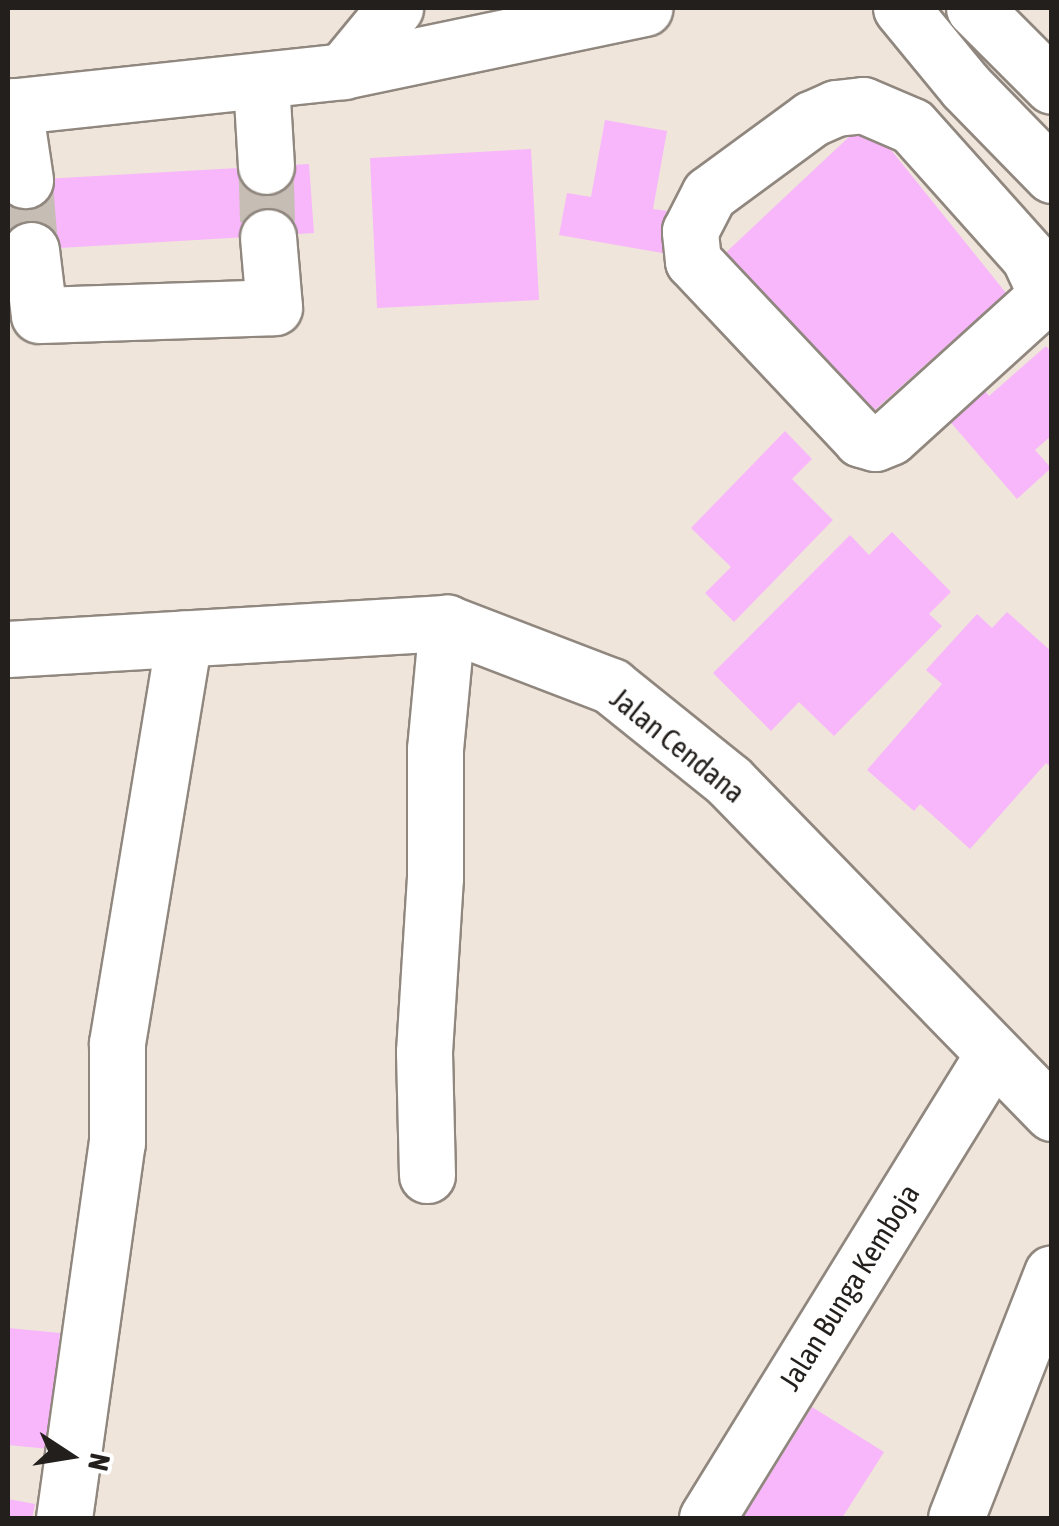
<!DOCTYPE html>
<style>
body{margin:0}
#map{position:relative;width:1059px;height:1526px;overflow:hidden;background:#efe5db;font-family:"Asap Condensed",sans-serif}
div>[style]{position:absolute}
.building>*{inset:0;background:#f8b6fb}
.minor-tunnel>*{height:55px;margin-top:-27.5px;transform-origin:0;background:repeating-linear-gradient(90deg,#c6bdb5 0 55px,transparent 0 83px)}
.roads{filter:drop-shadow(2px 0 #90877f) drop-shadow(-2px 0 #90877f) drop-shadow(0 2px #90877f) drop-shadow(0 -2px #90877f)}
.minor>*{height:55px;margin:-27.5px;padding:0 27.5px;transform-origin:27.5px;border-radius:27.5px;background:#fff}
span{translate:-50% -50%;white-space:nowrap;text-align:center;line-height:1.15;-webkit-text-stroke:9px #fff;paint-order:stroke}
.street-label{font-size:30px;color:#231f1c}
.frame{position:absolute;inset:0;border:10px solid #231f1c;pointer-events:none}
.north{position:absolute;left:20px;top:1406px;width:100px;height:100px;-webkit-text-stroke:8px #fff;paint-order:stroke;rotate:102deg;font-size:28px;font-weight:700;line-height:40px;text-align:center;color:#231f1c}
.north::after{content:'';display:block;margin:auto;width:35px;height:45px;background:#231f1c;clip-path:polygon(50% 0,100% 100%,50% 72%,0 100%)}
</style>
<div id="map">
<div class="building">
<i style="clip-path:polygon(605px 120px,667px 131px,653px 209px,675px 212px,668px 254px,559px 235px,567px 193px,591px 197px)"></i>
<i style="clip-path:polygon(867px 120px,1006px 293px,859px 424px,719px 259px)"></i>
<i style="clip-path:polygon(531px 149px,539px 300px,377px 308px,370px 158px)"></i>
<i style="clip-path:polygon(309px 164px,314px 233px,8px 251px,8px 181px)"></i>
<i style="clip-path:polygon(1046px 346px,1052px 353px,1052px 435px,1035px 450px,1051px 468px,1017px 499px,946px 417px,981px 386px,989px 396px)"></i>
<i style="clip-path:polygon(785px 431px,812px 459px,792px 479px,833px 520px,734px 622px,705px 593px,731px 567px,691px 528px)"></i>
<i style="clip-path:polygon(892px 532px,951px 592px,929px 614px,942px 626px,834px 736px,799px 702px,771px 731px,713px 673px,850px 535px,869px 555px)"></i>
<i style="clip-path:polygon(1007px 612px,1052px 652px,1052px 768px,1046px 763px,970px 849px,920px 804px,914px 811px,867px 770px,942px 684px,926px 670px,977px 614px,992px 628px)"></i>
<i style="clip-path:polygon(8px 1328px,60px 1333px,49px 1449px,8px 1445px)"></i>
<i style="clip-path:polygon(812px 1407px,884px 1452px,842px 1518px,743px 1518px)"></i>
<i style="clip-path:polygon(8px 1499px,35px 1504px,32px 1518px,8px 1518px)"></i>
</div>
<div class="minor-tunnel">
<i style="left:266px;top:166px;width:71px;rotate:88.4deg"></i>
<i style="left:25px;top:180px;width:70px;rotate:85.1deg"></i>
</div>
<div class="roads">
<div class="minor">
<i style="left:901px;top:8px;width:102px;rotate:50.6deg"></i>
<i style="left:966px;top:87px;width:123px;rotate:45.7deg"></i>
<i style="left:974px;top:8px;width:110px;rotate:45deg"></i>
<i style="left:343px;top:71px;width:82px;rotate:-50.5deg"></i>
<i style="left:261px;top:82px;width:84px;rotate:86.6deg"></i>
<i style="left:863px;top:105px;width:53px;rotate:23.2deg"></i>
<i style="left:912px;top:126px;width:176px;rotate:48.2deg"></i>
<i style="left:1029px;top:257px;width:33px;rotate:65deg"></i>
<i style="left:1043px;top:287px;width:14px;rotate:102deg"></i>
<i style="left:1040px;top:301px;width:202px;rotate:137.8deg"></i>
<i style="left:890px;top:437px;width:16px;rotate:158deg"></i>
<i style="left:875px;top:443px;width:15px;rotate:-164deg"></i>
<i style="left:861px;top:439px;width:245px;rotate:-133.3deg"></i>
<i style="left:693px;top:261px;width:30px;rotate:-96deg"></i>
<i style="left:690px;top:231px;width:42px;rotate:-62.8deg"></i>
<i style="left:709px;top:194px;width:127px;rotate:-36.3deg"></i>
<i style="left:811px;top:119px;width:27px;rotate:-24deg"></i>
<i style="left:836px;top:108px;width:27px;rotate:-6deg"></i>
<i style="left:14px;top:106px;width:75px;rotate:81.5deg"></i>
<i style="left:8px;top:107px;width:337px;rotate:-6.1deg"></i>
<i style="left:343px;top:71px;width:308px;rotate:-11.8deg"></i>
<i style="left:31px;top:250px;width:65px;rotate:83deg"></i>
<i style="left:39px;top:315px;width:235px;rotate:-1.9deg"></i>
<i style="left:274px;top:307px;width:70px;rotate:-94.9deg"></i>
<i style="left:8px;top:649px;width:440px;rotate:-3.4deg"></i>
<i style="left:447px;top:623px;width:176px;rotate:21deg"></i>
<i style="left:611px;top:686px;width:151px;rotate:38.8deg"></i>
<i style="left:729px;top:781px;width:463px;rotate:45.8deg"></i>
<i style="left:427px;top:1175px;width:123px;rotate:-91.4deg"></i>
<i style="left:424px;top:1052px;width:174px;rotate:-86.4deg"></i>
<i style="left:435px;top:878px;width:129px;rotate:-90deg"></i>
<i style="left:435px;top:749px;width:127px;rotate:-84.6deg"></i>
<i style="left:64px;top:1518px;width:379px;rotate:-82deg"></i>
<i style="left:117px;top:1143px;width:100px;rotate:-90deg"></i>
<i style="left:117px;top:1043px;width:410px;rotate:-80.6deg"></i>
<i style="left:707px;top:1518px;width:543px;rotate:-58.33deg"></i>
<i style="left:956px;top:1518px;width:263px;rotate:-68.6deg"></i>
</div>
</div>
<div class="street-label">
<span style="left:678px;top:745px;rotate:39deg">Jalan Cendana</span>
<span style="left:849px;top:1287px;rotate:-58deg">Jalan Bunga Kemboja</span>
</div>
<div class="frame"></div>
<div class="north">N</div>
</div>
